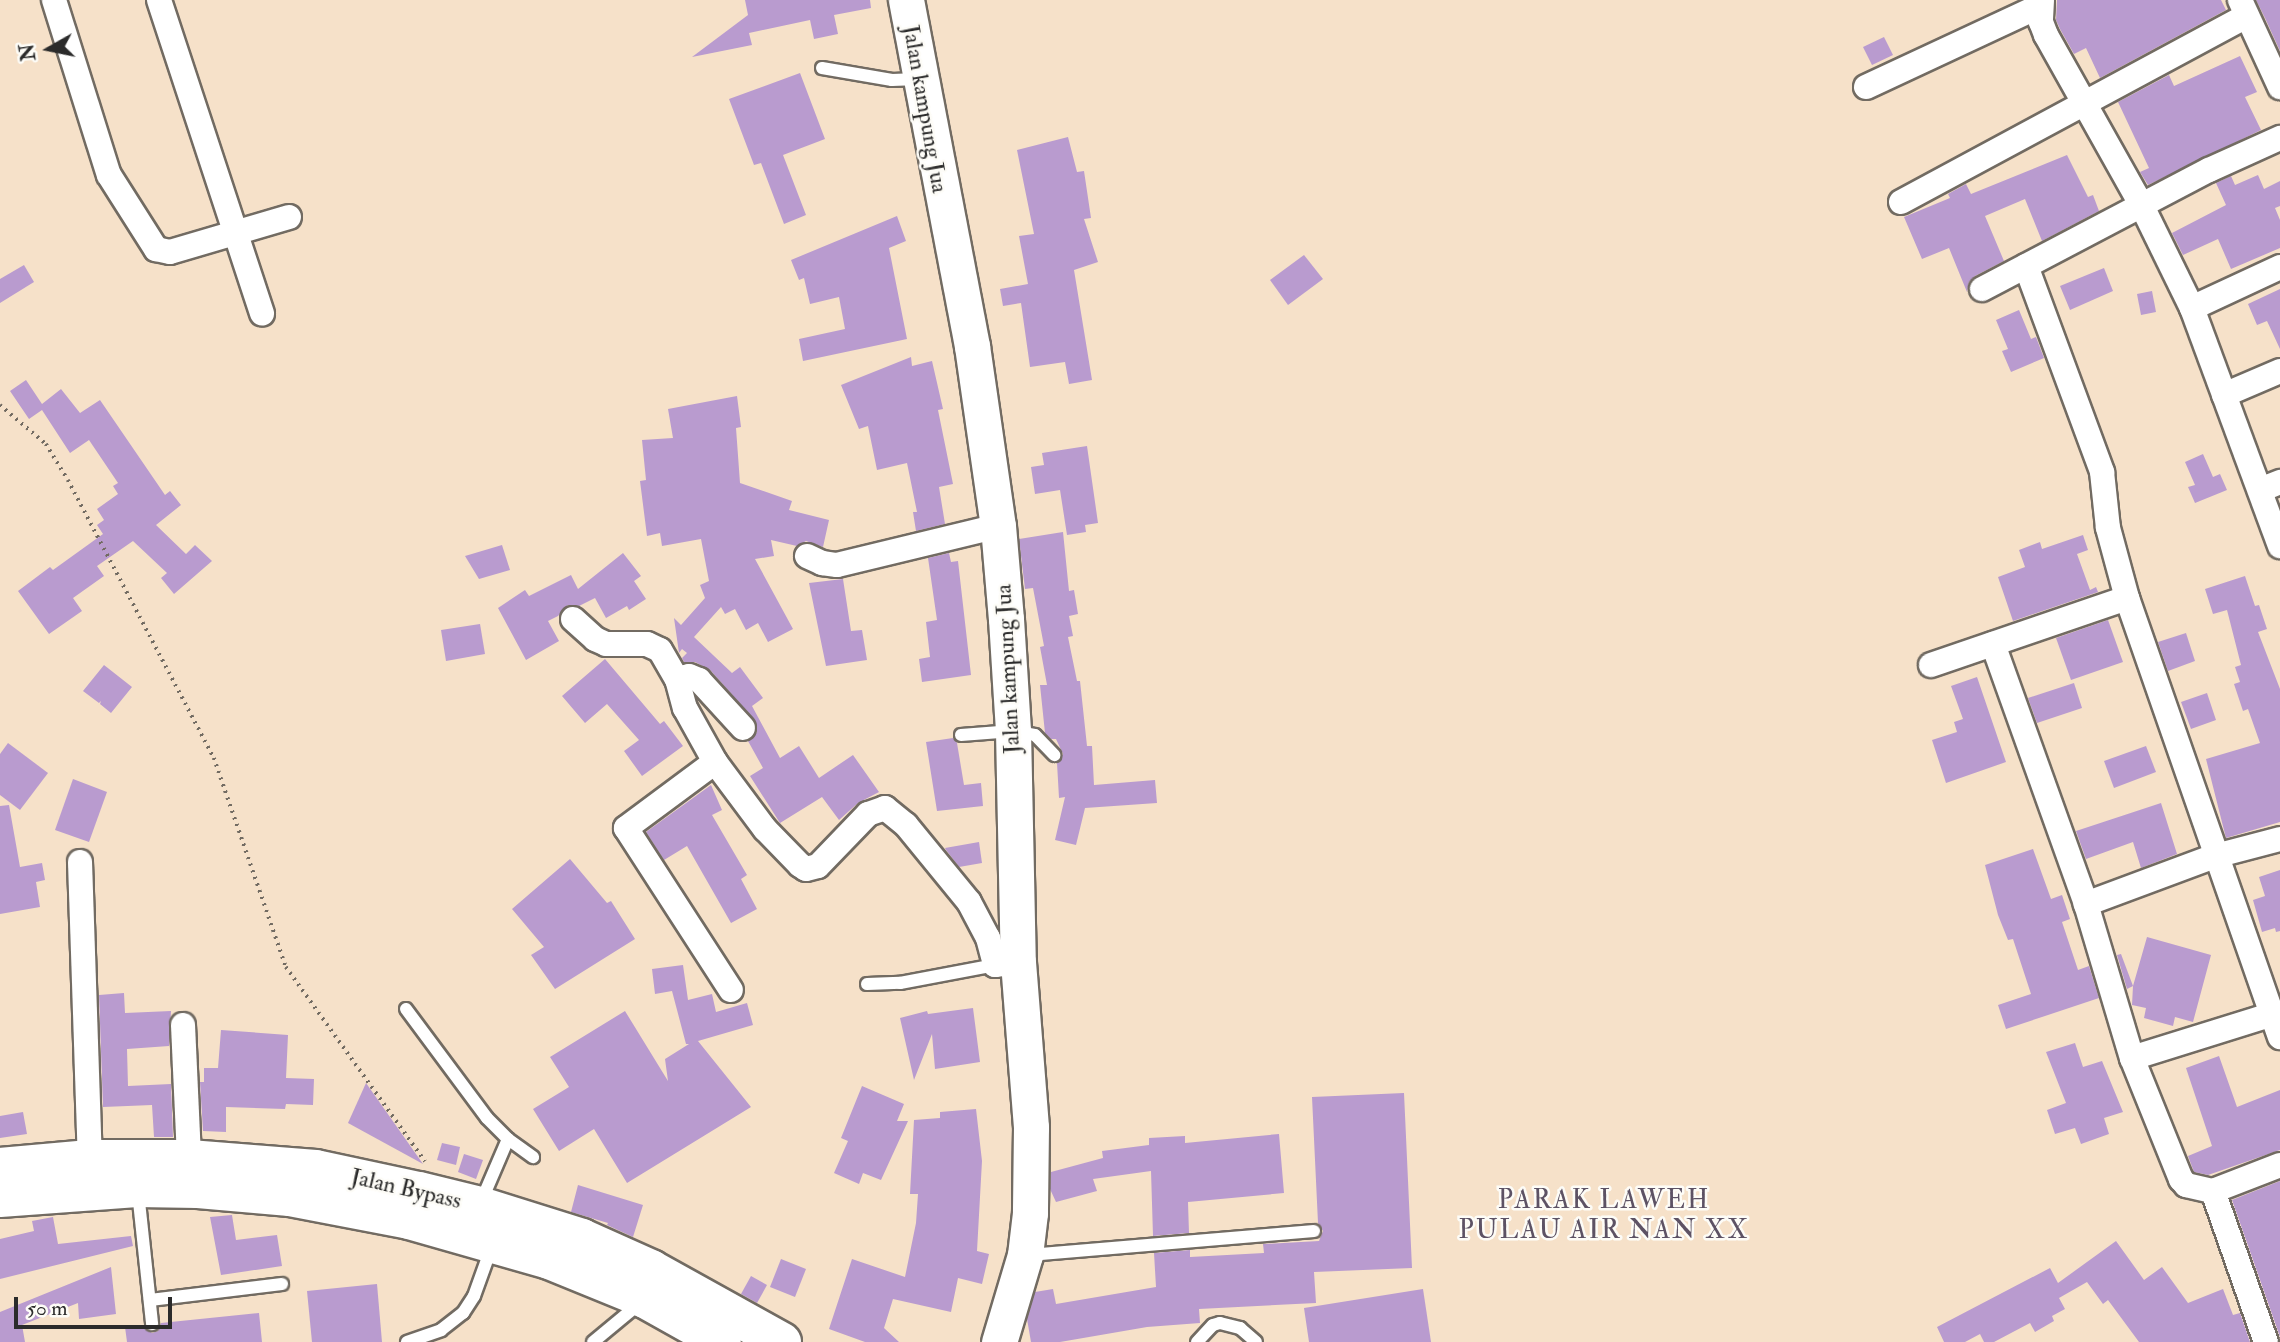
<!DOCTYPE html>
<style>
body{margin:0}
#map{position:relative;width:2280px;height:1342px;overflow:hidden;background:#f6e1c9;font-family:"IM FELL Double Pica",serif}
div>[style]{position:absolute}
.building>*{inset:0;background:#b99bcf}
.path>*{height:3.5px;margin-top:-1.75px;transform-origin:0;background:repeating-linear-gradient(90deg,#726b62 0 2px,transparent 0 7px)}
.roads{filter:drop-shadow(2px 0 #726b62) drop-shadow(-2px 0 #726b62) drop-shadow(0 2px #726b62) drop-shadow(0 -2px #726b62)}
.lane>*{height:12px;margin:-6px;padding:0 6px;transform-origin:6px;border-radius:6px;background:#fff}
.street>*{height:24px;margin:-12px;padding:0 12px;transform-origin:12px;border-radius:12px;background:#fff}
.secondary>*{height:35px;margin:-17.5px;padding:0 17.5px;transform-origin:17.5px;border-radius:17.5px;background:#fff}
.highway>*{height:38px;margin:-19px;padding:0 19px;transform-origin:19px;border-radius:19px;background:#fff}
span{translate:-50% -50%;white-space:nowrap;text-align:center;line-height:1.15;-webkit-text-stroke:5px #fdfcf7;paint-order:stroke}
.street-label{font-size:23px;color:#2b2b2b}
.quarter-label{font-size:26px;color:#5d5264;letter-spacing:2px}
.north{position:absolute;left:14px;top:14px;width:70px;height:70px;-webkit-text-stroke:5px #fdfcf7;paint-order:stroke;rotate:261deg;font-size:19px;font-weight:700;line-height:28px;text-align:center;color:#2b2b2b}
.north::after{content:'';display:block;margin:auto;width:24px;height:32px;background:#2b2b2b;clip-path:polygon(50% 0,100% 100%,50% 72%,0 100%)}
.scale{position:absolute;left:14px;top:1297px;width:158px;height:32px;box-sizing:border-box;border:4px solid #2b2b2b;border-top:0;padding-left:9px;font-size:21px;line-height:24px;white-space:nowrap;color:#2b2b2b;-webkit-text-stroke:5px #fdfcf7;paint-order:stroke}
</style>
<div id="map">
<div class="building">
<i style="clip-path:polygon(745px 0,870px 0,871px 8px,834px 15px,838px 34px,814px 39px,810px 20px,749px 33px,752px 45px,692px 57px,748px 15px)"></i>
<i style="clip-path:polygon(2057px 0,2221px 0,2226px 10px,2100px 78px,2086px 48px,2074px 54px,2060px 29px,2056px 20px)"></i>
<i style="clip-path:polygon(2256px 0,2280px 0,2280px 51px,2265px 18px)"></i>
<i style="clip-path:polygon(1884px 37px,1893px 55px,1872px 65px,1863px 47px)"></i>
<i style="clip-path:polygon(2240px 56px,2257px 92px,2245px 97px,2261px 130px,2148px 185px,2140px 172px,2149px 168px,2118px 102px,2169px 75px,2174px 86px)"></i>
<i style="clip-path:polygon(800px 73px,825px 139px,783px 155px,806px 215px,784px 224px,761px 163px,754px 165px,729px 99px)"></i>
<i style="clip-path:polygon(1068px 137px,1077px 172px,1084px 171px,1091px 218px,1084px 219px,1098px 262px,1074px 270px,1092px 380px,1069px 384px,1065px 362px,1030px 367px,1021px 303px,1003px 306px,1000px 289px,1028px 284px,1019px 236px,1034px 234px,1017px 150px)"></i>
<i style="clip-path:polygon(2067px 155px,2088px 197px,2093px 195px,2099px 211px,2042px 241px,2025px 199px,1985px 216px,2004px 261px,1975px 276px,1969px 282px,1967px 292px,1949px 248px,1922px 259px,1904px 217px,1950px 198px,1948px 194px,1966px 184px,1971px 194px)"></i>
<i style="clip-path:polygon(2258px 175px,2264px 189px,2280px 181px,2280px 206px,2275px 208px,2280px 220px,2280px 248px,2231px 269px,2218px 239px,2183px 255px,2172px 233px,2226px 205px,2216px 183px,2231px 176px,2235px 185px)"></i>
<i style="clip-path:polygon(897px 216px,906px 241px,889px 248px,907px 339px,803px 361px,799px 339px,845px 329px,839px 297px,810px 304px,804px 278px,799px 280px,791px 260px)"></i>
<i style="clip-path:polygon(1304px 255px,1323px 279px,1288px 305px,1270px 280px)"></i>
<i style="clip-path:polygon(24px 265px,34px 282px,0 303px,0 279px)"></i>
<i style="clip-path:polygon(2104px 268px,2113px 291px,2070px 310px,2060px 286px)"></i>
<i style="clip-path:polygon(2280px 289px,2280px 349px,2267px 321px,2257px 325px,2248px 304px)"></i>
<i style="clip-path:polygon(2152px 291px,2156px 312px,2141px 315px,2137px 294px)"></i>
<i style="clip-path:polygon(2019px 310px,2031px 339px,2036px 337px,2044px 358px,2011px 372px,2002px 351px,2008px 349px,1996px 320px)"></i>
<i style="clip-path:polygon(911px 357px,912px 366px,932px 361px,943px 409px,938px 410px,953px 484px,939px 487px,945px 524px,916px 531px,913px 512px,917px 512px,907px 463px,877px 470px,868px 426px,859px 429px,841px 385px)"></i>
<i style="clip-path:polygon(26px 380px,42px 404px,61px 389px,80px 413px,100px 400px,165px 495px,170px 491px,181px 505px,156px 525px,186px 554px,195px 545px,212px 561px,174px 594px,161px 578px,167px 573px,133px 541px,97px 566px,104px 576px,73px 598px,82px 611px,49px 634px,18px 591px,50px 567px,53px 570px,103px 534px,97px 525px,104px 520px,97px 509px,118px 494px,113px 486px,118px 483px,89px 440px,70px 453px,42px 410px,29px 419px,10px 391px)"></i>
<i style="clip-path:polygon(737px 396px,741px 427px,736px 428px,740px 483px,792px 501px,789px 510px,829px 520px,823px 547px,806px 541px,797px 546px,771px 540px,774px 556px,755px 559px,793px 629px,768px 642px,758px 623px,746px 630px,735px 609px,725px 614px,721px 607px,694px 637px,732px 673px,740px 667px,763px 698px,752px 706px,780px 758px,799px 746px,819px 778px,853px 755px,879px 792px,858px 803px,839px 820px,822px 797px,780px 823px,750px 776px,763px 768px,748px 741px,757px 732px,754px 719px,710px 670px,695px 662px,684px 662px,682px 658px,687px 653px,682px 649px,679px 653px,674px 618px,681px 625px,705px 598px,700px 585px,709px 581px,701px 539px,662px 546px,660px 533px,647px 536px,640px 481px,646px 480px,642px 440px,673px 438px,668px 409px)"></i>
<i style="clip-path:polygon(1087px 446px,1098px 523px,1085px 525px,1086px 532px,1067px 535px,1060px 490px,1035px 494px,1031px 467px,1044px 465px,1042px 453px)"></i>
<i style="clip-path:polygon(2203px 454px,2213px 477px,2220px 474px,2227px 490px,2195px 503px,2188px 487px,2195px 485px,2185px 462px)"></i>
<i style="clip-path:polygon(1063px 532px,1069px 591px,1074px 590px,1078px 614px,1069px 616px,1073px 636px,1068px 637px,1077px 681px,1080px 681px,1087px 746px,1092px 746px,1094px 785px,1155px 780px,1157px 803px,1085px 808px,1076px 845px,1055px 840px,1065px 797px,1059px 798px,1057px 763px,1063px 754px,1056px 739px,1051px 739px,1045px 733px,1040px 685px,1047px 685px,1040px 647px,1044px 646px,1033px 588px,1025px 589px,1019px 539px)"></i>
<i style="clip-path:polygon(2083px 535px,2088px 550px,2077px 554px,2090px 590px,2096px 587px,2098px 592px,2013px 621px,1998px 577px,2025px 567px,2019px 550px,2040px 542px,2042px 549px)"></i>
<i style="clip-path:polygon(502px 545px,510px 570px,479px 579px,465px 556px)"></i>
<i style="clip-path:polygon(623px 553px,641px 576px,634px 581px,646px 599px,629px 610px,627px 606px,606px 618px,595px 598px,579px 606px,568px 605px,558px 616px,548px 621px,559px 641px,526px 660px,498px 608px,525px 590px,529px 596px,571px 575px,578px 589px)"></i>
<i style="clip-path:polygon(949px 553px,951px 562px,958px 561px,971px 675px,922px 682px,919px 659px,930px 657px,926px 622px,937px 620px,928px 558px)"></i>
<i style="clip-path:polygon(2245px 576px,2255px 606px,2259px 605px,2267px 629px,2258px 632px,2280px 689px,2280px 822px,2226px 838px,2206px 759px,2260px 743px,2248px 709px,2243px 711px,2234px 684px,2240px 682px,2235px 667px,2241px 665px,2227px 610px,2213px 614px,2205px 589px)"></i>
<i style="clip-path:polygon(843px 579px,851px 631px,862px 630px,867px 660px,826px 666px,809px 583px)"></i>
<i style="clip-path:polygon(2108px 620px,2123px 662px,2071px 680px,2056px 638px)"></i>
<i style="clip-path:polygon(480px 624px,485px 654px,446px 661px,441px 630px)"></i>
<i style="clip-path:polygon(2186px 633px,2195px 661px,2168px 671px,2158px 642px)"></i>
<i style="clip-path:polygon(605px 659px,660px 724px,664px 721px,683px 746px,642px 776px,624px 751px,639px 740px,607px 704px,585px 723px,562px 696px)"></i>
<i style="clip-path:polygon(104px 665px,132px 687px,111px 713px,100px 704px,101px 701px,99px 703px,83px 691px)"></i>
<i style="clip-path:polygon(1977px 677px,2006px 762px,1946px 783px,1932px 740px,1957px 732px,1954px 722px,1963px 719px,1951px 686px)"></i>
<i style="clip-path:polygon(2074px 683px,2082px 708px,2037px 723px,2028px 698px)"></i>
<i style="clip-path:polygon(2207px 693px,2216px 720px,2191px 729px,2181px 702px)"></i>
<i style="clip-path:polygon(953px 738px,957px 743px,964px 785px,981px 783px,983px 806px,937px 811px,926px 742px)"></i>
<i style="clip-path:polygon(8px 743px,48px 773px,20px 810px,0 795px,0 754px)"></i>
<i style="clip-path:polygon(2146px 746px,2156px 772px,2114px 788px,2104px 761px)"></i>
<i style="clip-path:polygon(73px 779px,107px 792px,89px 842px,55px 830px)"></i>
<i style="clip-path:polygon(711px 785px,722px 810px,712px 815px,747px 875px,741px 879px,757px 909px,731px 923px,687px 846px,664px 860px,646px 832px)"></i>
<i style="clip-path:polygon(2161px 803px,2177px 854px,2141px 868px,2133px 842px,2086px 859px,2076px 831px)"></i>
<i style="clip-path:polygon(9px 805px,20px 867px,42px 863px,45px 880px,36px 882px,40px 907px,0 914px,0 806px)"></i>
<i style="clip-path:polygon(979px 842px,982px 863px,959px 867px,946px 850px,945px 848px)"></i>
<i style="clip-path:polygon(2033px 849px,2051px 899px,2062px 895px,2070px 919px,2062px 922px,2078px 970px,2089px 966px,2099px 998px,2006px 1029px,1998px 1005px,2031px 994px,2013px 939px,2008px 940px,1998px 915px,1985px 865px)"></i>
<i style="clip-path:polygon(570px 859px,607px 903px,611px 901px,635px 939px,555px 989px,531px 955px,544px 947px,512px 909px)"></i>
<i style="clip-path:polygon(2280px 870px,2280px 931px,2276px 932px,2275px 928px,2262px 932px,2253px 900px,2265px 896px,2259px 877px)"></i>
<i style="clip-path:polygon(2147px 937px,2211px 955px,2193px 1022px,2175px 1017px,2173px 1026px,2144px 1018px,2146px 1008px,2132px 1005px,2133px 986px,2127px 989px,2117px 955px,2121px 954px,2133px 986px)"></i>
<i style="clip-path:polygon(683px 965px,688px 1000px,712px 994px,716px 1012px,747px 1003px,753px 1025px,698px 1041px,751px 1107px,627px 1183px,594px 1129px,559px 1151px,533px 1109px,569px 1087px,550px 1057px,625px 1011px,668px 1081px,665px 1059px,689px 1044px,686px 1044px,672px 991px,655px 994px,652px 969px)"></i>
<i style="clip-path:polygon(124px 993px,125px 1013px,171px 1011px,169px 1046px,127px 1049px,128px 1086px,171px 1084px,173px 1137px,154px 1137px,152px 1105px,103px 1107px,99px 995px)"></i>
<i style="clip-path:polygon(973px 1008px,980px 1062px,935px 1069px,932px 1034px,914px 1080px,900px 1018px,927px 1011px,928px 1014px)"></i>
<i style="clip-path:polygon(221px 1030px,288px 1035px,286px 1078px,314px 1079px,313px 1105px,286px 1104px,285px 1109px,226px 1107px,226px 1132px,203px 1131px,200px 1082px,204px 1082px,204px 1068px,218px 1068px)"></i>
<i style="clip-path:polygon(2075px 1043px,2083px 1067px,2102px 1061px,2123px 1112px,2104px 1118px,2109px 1134px,2081px 1144px,2075px 1128px,2055px 1134px,2047px 1110px,2066px 1103px,2046px 1052px)"></i>
<i style="clip-path:polygon(2219px 1056px,2237px 1107px,2280px 1090px,2280px 1150px,2208px 1175px,2194px 1172px,2188px 1156px,2212px 1146px,2186px 1068px)"></i>
<i style="clip-path:polygon(366px 1083px,423px 1164px,348px 1123px)"></i>
<i style="clip-path:polygon(862px 1086px,904px 1104px,897px 1121px,908px 1121px,881px 1180px,863px 1173px,859px 1184px,834px 1173px,848px 1141px,841px 1138px)"></i>
<i style="clip-path:polygon(1404px 1093px,1412px 1268px,1314px 1272px,1316px 1303px,1199px 1309px,1200px 1323px,1147px 1327px,1060px 1342px,1031px 1342px,1027px 1319px,1035px 1292px,1053px 1289px,1056px 1304px,1156px 1287px,1154px 1253px,1190px 1250px,1190px 1257px,1264px 1253px,1263px 1244px,1319px 1241px,1323px 1231px,1318px 1223px,1312px 1097px)"></i>
<i style="clip-path:polygon(976px 1109px,982px 1161px,977px 1251px,989px 1254px,982px 1284px,958px 1278px,951px 1312px,893px 1299px,884px 1328px,899px 1342px,865px 1342px,829px 1329px,852px 1259px,905px 1277px,916px 1223px,918px 1194px,910px 1194px,914px 1120px,940px 1118px,940px 1112px)"></i>
<i style="clip-path:polygon(23px 1112px,27px 1134px,0 1138px,0 1116px)"></i>
<i style="clip-path:polygon(1279px 1134px,1284px 1193px,1188px 1202px,1189px 1233px,1153px 1236px,1151px 1171px,1093px 1179px,1097px 1191px,1056px 1202px,1050px 1189px,1051px 1172px,1103px 1158px,1102px 1151px,1149px 1145px,1149px 1138px,1185px 1136px,1185px 1143px)"></i>
<i style="clip-path:polygon(442px 1143px,460px 1147px,456px 1165px,437px 1160px)"></i>
<i style="clip-path:polygon(464px 1154px,483px 1160px,476px 1179px,458px 1172px)"></i>
<i style="clip-path:polygon(2280px 1181px,2280px 1337px,2232px 1200px)"></i>
<i style="clip-path:polygon(578px 1185px,643px 1205px,633px 1237px,607px 1225px,608px 1223px,571px 1212px)"></i>
<i style="clip-path:polygon(232px 1215px,236px 1240px,277px 1235px,282px 1266px,221px 1275px,210px 1217px)"></i>
<i style="clip-path:polygon(53px 1217px,58px 1244px,131px 1236px,133px 1246px,0 1279px,0 1239px,34px 1231px,32px 1221px)"></i>
<i style="clip-path:polygon(2116px 1241px,2144px 1280px,2162px 1267px,2188px 1303px,2223px 1289px,2233px 1315px,2240px 1313px,2250px 1342px,2139px 1342px,2108px 1300px,2103px 1304px,2087px 1282px,2059px 1298px,2065px 1309px,2052px 1316px,2054px 1321px,2035px 1332px,2030px 1323px,1994px 1342px,1984px 1342px,1980px 1334px,1965px 1342px,1944px 1342px,1937px 1327px,2050px 1268px,2058px 1283px)"></i>
<i style="clip-path:polygon(781px 1259px,806px 1269px,795px 1297px,770px 1287px)"></i>
<i style="clip-path:polygon(111px 1267px,116px 1314px,79px 1319px,78px 1303px,22px 1325px,25px 1342px,0 1342px,0 1312px)"></i>
<i style="clip-path:polygon(751px 1276px,767px 1285px,757px 1303px,741px 1294px)"></i>
<i style="clip-path:polygon(377px 1284px,382px 1342px,312px 1342px,307px 1291px)"></i>
<i style="clip-path:polygon(1423px 1289px,1431px 1342px,1309px 1342px,1304px 1308px)"></i>
<i style="clip-path:polygon(259px 1313px,262px 1342px,127px 1342px,125px 1327px,143px 1325px,152px 1333px,158px 1331px,161px 1323px)"></i>
</div>
<div class="path">
<i style="left:0;top:405px;width:60px;rotate:40.3deg"></i>
<i style="left:46px;top:444px;width:42px;rotate:58.6deg"></i>
<i style="left:68px;top:480px;width:314px;rotate:62.3deg"></i>
<i style="left:214px;top:758px;width:221px;rotate:71deg"></i>
<i style="left:286px;top:967px;width:239px;rotate:54.4deg"></i>
</div>
<div class="roads">
<div class="lane">
<i style="left:822px;top:68px;width:71px;rotate:9.7deg"></i>
<i style="left:892px;top:80px;width:26px;rotate:-2deg"></i>
<i style="left:961px;top:735px;width:52px;rotate:-4.4deg"></i>
<i style="left:1013px;top:731px;width:22px;rotate:10deg"></i>
<i style="left:1035px;top:735px;width:28px;rotate:46deg"></i>
<i style="left:867px;top:984px;width:33px;rotate:-2deg"></i>
<i style="left:900px;top:983px;width:97px;rotate:-10.7deg"></i>
<i style="left:406px;top:1009px;width:136px;rotate:53.4deg"></i>
<i style="left:487px;top:1118px;width:30px;rotate:45deg"></i>
<i style="left:508px;top:1139px;width:69px;rotate:113.2deg"></i>
<i style="left:508px;top:1139px;width:31px;rotate:36deg"></i>
<i style="left:138px;top:1192px;width:133px;rotate:83.9deg"></i>
<i style="left:1029px;top:1255px;width:286px;rotate:-4.8deg"></i>
<i style="left:150px;top:1300px;width:133px;rotate:-6.9deg"></i>
<i style="left:407px;top:1342px;width:36px;rotate:-19deg"></i>
<i style="left:441px;top:1330px;width:28px;rotate:-38deg"></i>
<i style="left:463px;top:1313px;width:20px;rotate:-57deg"></i>
<i style="left:474px;top:1296px;width:53px;rotate:-70.2deg"></i>
<i style="left:593px;top:1342px;width:60px;rotate:-39.6deg"></i>
<i style="left:1197px;top:1342px;width:23px;rotate:-47deg"></i>
<i style="left:1213px;top:1325px;width:7px;rotate:-16deg"></i>
<i style="left:1220px;top:1323px;width:21px;rotate:14deg"></i>
<i style="left:1240px;top:1328px;width:21px;rotate:41deg"></i>
</div>
<div class="street">
<i style="left:54px;top:0;width:183px;rotate:72.6deg"></i>
<i style="left:109px;top:175px;width:88px;rotate:57.6deg"></i>
<i style="left:156px;top:249px;width:14px;rotate:12deg"></i>
<i style="left:170px;top:252px;width:124px;rotate:-16.4deg"></i>
<i style="left:159px;top:0;width:330px;rotate:71.8deg"></i>
<i style="left:2042px;top:0;width:22px;rotate:93deg"></i>
<i style="left:2041px;top:22px;width:14px;rotate:69deg"></i>
<i style="left:2046px;top:35px;width:196px;rotate:60.7deg"></i>
<i style="left:2142px;top:206px;width:114px;rotate:63.9deg"></i>
<i style="left:2192px;top:308px;width:254px;rotate:69.7deg"></i>
<i style="left:2240px;top:0;width:96px;rotate:65.3deg"></i>
<i style="left:1866px;top:87px;width:192px;rotate:-25deg"></i>
<i style="left:1901px;top:202px;width:391px;rotate:-28.3deg"></i>
<i style="left:2026px;top:266px;width:220px;rotate:69.7deg"></i>
<i style="left:2102px;top:472px;width:56px;rotate:83.9deg"></i>
<i style="left:2108px;top:528px;width:73px;rotate:74.8deg"></i>
<i style="left:2127px;top:598px;width:465px;rotate:70.8deg"></i>
<i style="left:1982px;top:289px;width:256px;rotate:-27.7deg"></i>
<i style="left:2209px;top:170px;width:78px;rotate:-24.3deg"></i>
<i style="left:2192px;top:308px;width:97px;rotate:-25deg"></i>
<i style="left:2224px;top:395px;width:61px;rotate:-23.2deg"></i>
<i style="left:2260px;top:490px;width:22px;rotate:-22deg"></i>
<i style="left:807px;top:556px;width:17px;rotate:25deg"></i>
<i style="left:822px;top:563px;width:15px;rotate:8deg"></i>
<i style="left:837px;top:565px;width:166px;rotate:-13.6deg"></i>
<i style="left:573px;top:619px;width:30px;rotate:42deg"></i>
<i style="left:595px;top:639px;width:12px;rotate:24deg"></i>
<i style="left:606px;top:644px;width:41px"></i>
<i style="left:647px;top:644px;width:14px;rotate:25deg"></i>
<i style="left:660px;top:650px;width:34px;rotate:60deg"></i>
<i style="left:677px;top:679px;width:30px;rotate:75deg"></i>
<i style="left:685px;top:708px;width:62px;rotate:60.9deg"></i>
<i style="left:715px;top:762px;width:84px;rotate:53.3deg"></i>
<i style="left:765px;top:829px;width:50px;rotate:45.8deg"></i>
<i style="left:800px;top:865px;width:7px;rotate:34deg"></i>
<i style="left:806px;top:869px;width:12px;rotate:-14deg"></i>
<i style="left:818px;top:866px;width:72px;rotate:-46.1deg"></i>
<i style="left:868px;top:814px;width:18px;rotate:-19deg"></i>
<i style="left:885px;top:808px;width:27px;rotate:39deg"></i>
<i style="left:906px;top:825px;width:99px;rotate:50.7deg"></i>
<i style="left:969px;top:902px;width:41px;rotate:62.2deg"></i>
<i style="left:988px;top:938px;width:28px;rotate:75deg"></i>
<i style="left:995px;top:965px;width:23px;rotate:-7deg"></i>
<i style="left:1993px;top:644px;width:276px;rotate:70.3deg"></i>
<i style="left:1931px;top:665px;width:207px;rotate:-18.9deg"></i>
<i style="left:677px;top:679px;width:12px;rotate:-14deg"></i>
<i style="left:689px;top:676px;width:11px;rotate:22deg"></i>
<i style="left:699px;top:680px;width:65px;rotate:47.5deg"></i>
<i style="left:715px;top:762px;width:111px;rotate:143.4deg"></i>
<i style="left:626px;top:828px;width:193px;rotate:57.1deg"></i>
<i style="left:2280px;top:839px;width:67px;rotate:165.3deg"></i>
<i style="left:2215px;top:856px;width:138px;rotate:159.6deg"></i>
<i style="left:2086px;top:904px;width:161px;rotate:73.4deg"></i>
<i style="left:2132px;top:1058px;width:131px;rotate:68deg"></i>
<i style="left:2181px;top:1179px;width:8px;rotate:50deg"></i>
<i style="left:2186px;top:1185px;width:28px;rotate:13deg"></i>
<i style="left:2213px;top:1191px;width:72px;rotate:-21.2deg"></i>
<i style="left:80px;top:862px;width:297px;rotate:88.1deg"></i>
<i style="left:183px;top:1025px;width:134px;rotate:87.4deg"></i>
<i style="left:2132px;top:1058px;width:145px;rotate:-17.3deg"></i>
<i style="left:2213px;top:1191px;width:160px;rotate:70.7deg"></i>
</div>
<div class="secondary">
<i style="left:906px;top:0;width:352px;rotate:79.2deg"></i>
<i style="left:972px;top:346px;width:182px;rotate:81.8deg"></i>
<i style="left:998px;top:526px;width:93px;rotate:85.1deg"></i>
<i style="left:1006px;top:619px;width:112px;rotate:86.4deg"></i>
<i style="left:1013px;top:731px;width:231px;rotate:88.8deg"></i>
<i style="left:1018px;top:962px;width:166px;rotate:85.5deg"></i>
<i style="left:1031px;top:1127px;width:86px;rotate:90.7deg"></i>
<i style="left:1030px;top:1213px;width:42px;rotate:96.8deg"></i>
<i style="left:1025px;top:1255px;width:91px;rotate:106.6deg"></i>
</div>
<div class="highway">
<i style="left:0;top:1167px;width:90px;rotate:-5.1deg"></i>
<i style="left:90px;top:1159px;width:99px"></i>
<i style="left:189px;top:1159px;width:127px;rotate:4.5deg"></i>
<i style="left:316px;top:1169px;width:105px;rotate:12.1deg"></i>
<i style="left:419px;top:1191px;width:63px;rotate:13.8deg"></i>
<i style="left:480px;top:1206px;width:107px;rotate:17.4deg"></i>
<i style="left:582px;top:1238px;width:76px;rotate:24.2deg"></i>
<i style="left:651px;top:1269px;width:150px;rotate:29.1deg"></i>
<i style="left:0;top:1198px;width:137px;rotate:-4.2deg"></i>
<i style="left:137px;top:1188px;width:61px;rotate:0.9deg"></i>
<i style="left:198px;top:1189px;width:92px;rotate:5deg"></i>
<i style="left:290px;top:1197px;width:121px;rotate:10.9deg"></i>
<i style="left:409px;top:1220px;width:146px;rotate:15.9deg"></i>
<i style="left:549px;top:1260px;width:104px;rotate:22.1deg"></i>
<i style="left:645px;top:1299px;width:88px;rotate:29.2deg"></i>
</div>
</div>
<div class="street-label">
<span style="left:925px;top:109px;rotate:80deg">Jalan kampung Jua</span>
<span style="left:1008px;top:669px;rotate:-93deg">Jalan kampung Jua</span>
<span style="left:406px;top:1189px;rotate:13deg">Jalan Bypass</span>
</div>
<div class="quarter-label">
<span style="left:1604px;top:1216px">PARAK LAWEH<br>PULAU AIR NAN XX</span>
</div>
<div class="north">N</div>
<div class="scale">50 m</div>
</div>
